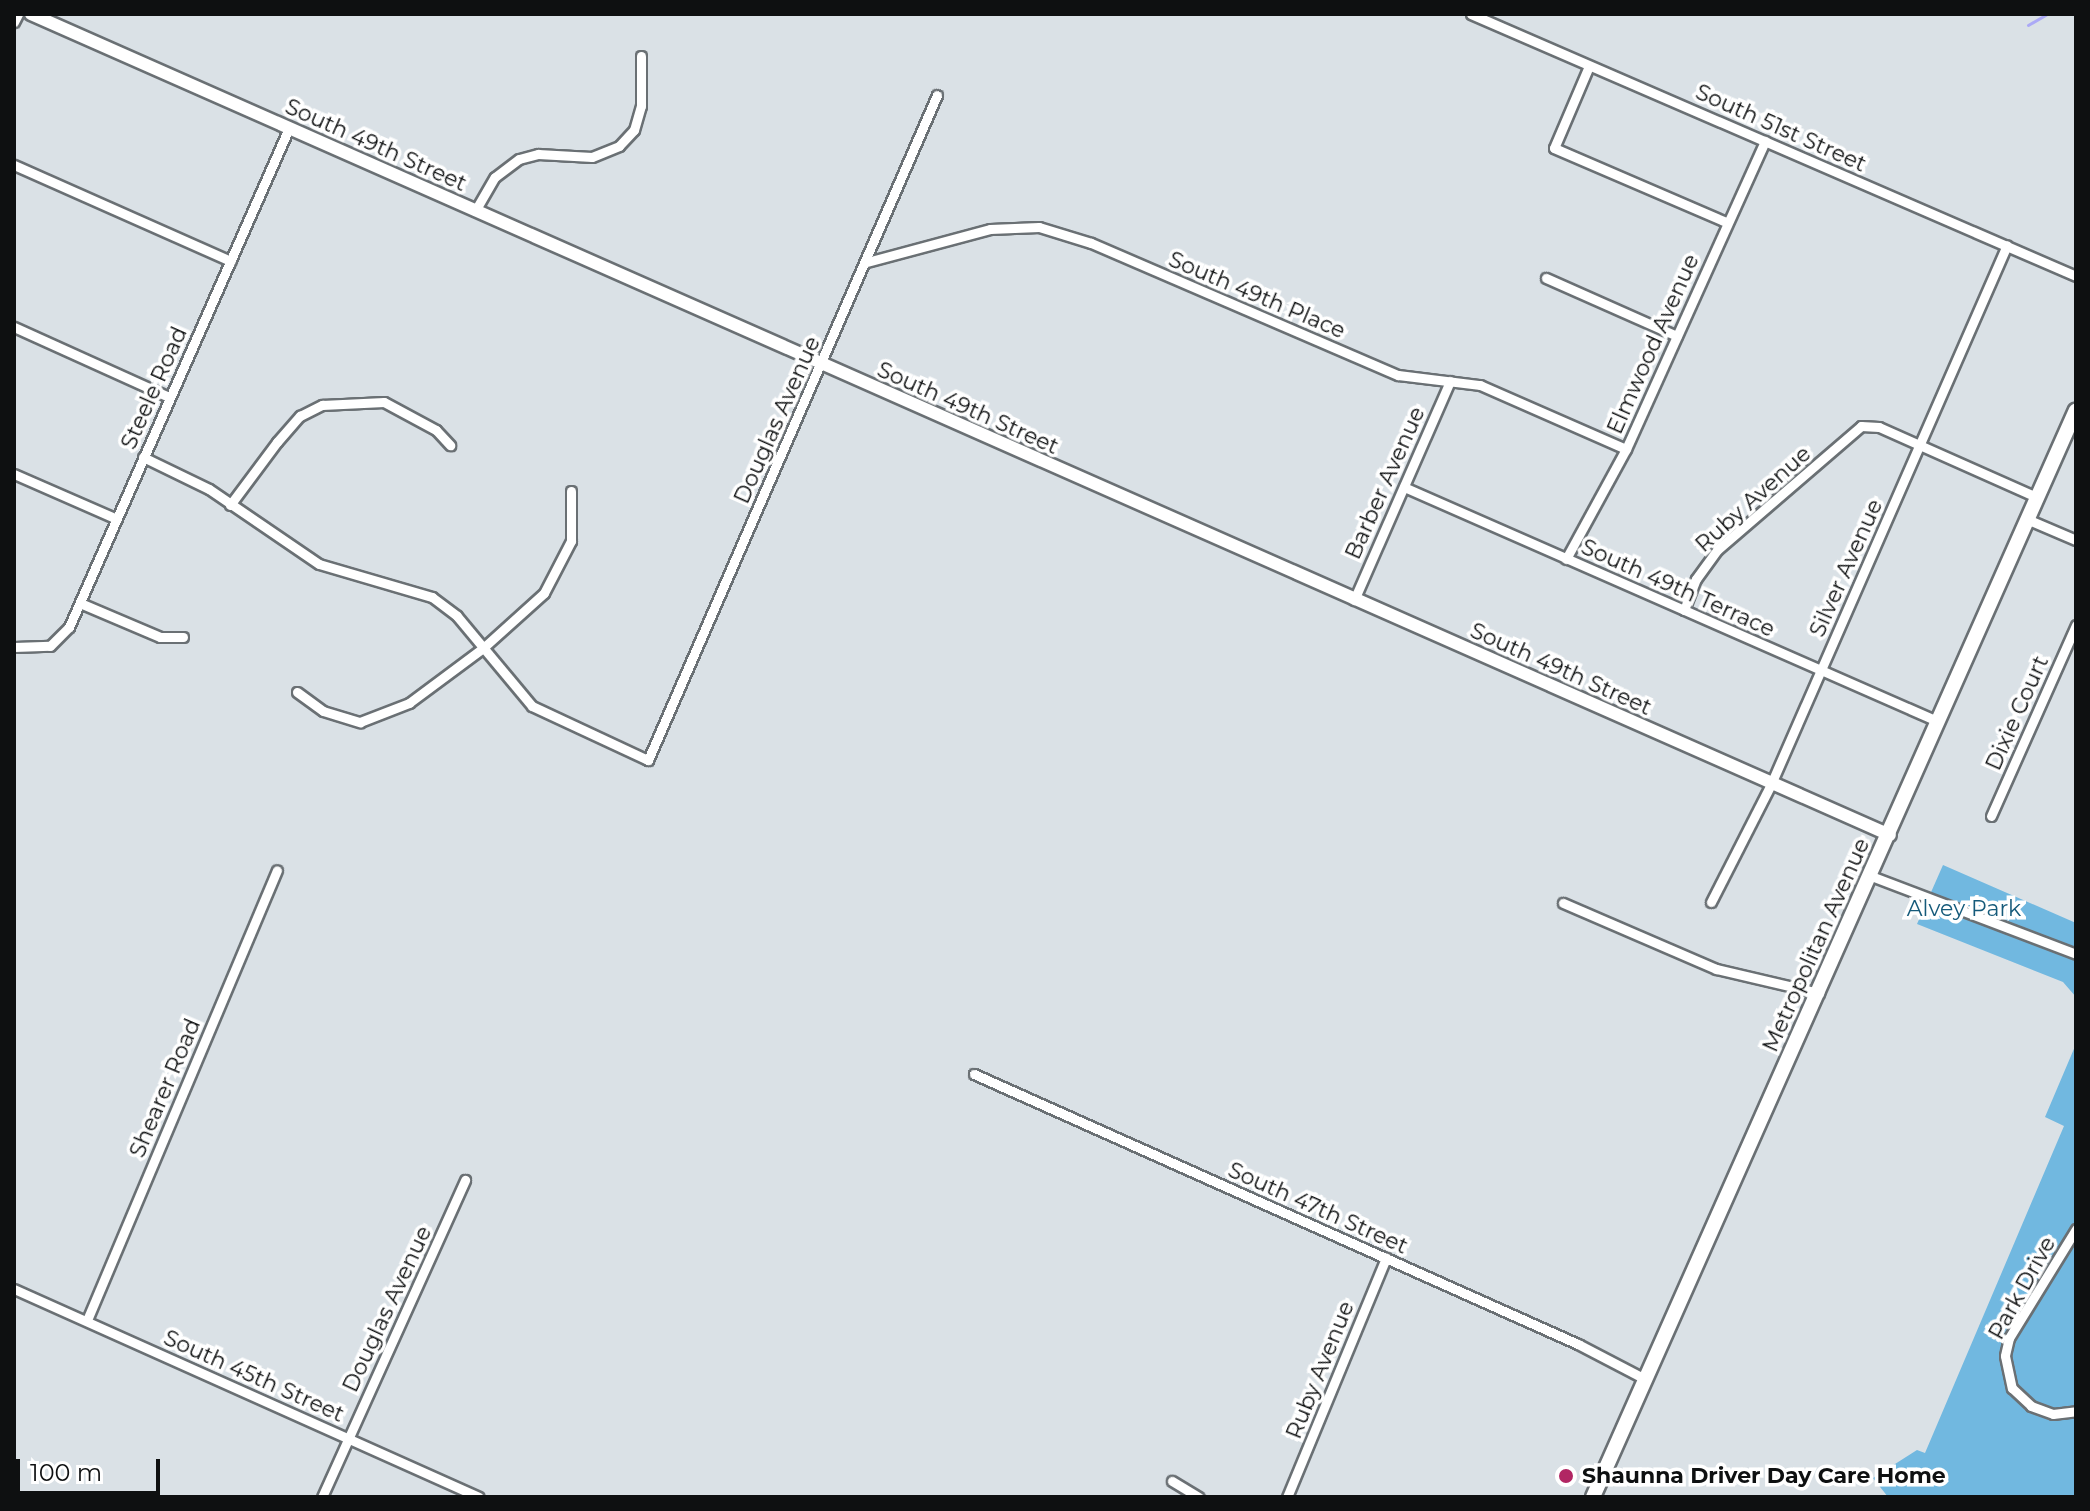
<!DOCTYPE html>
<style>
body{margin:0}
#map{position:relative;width:2090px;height:1511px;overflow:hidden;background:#dae1e6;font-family:Montserrat,sans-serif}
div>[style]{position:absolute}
.green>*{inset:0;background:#71b8e0}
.stream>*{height:3px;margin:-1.5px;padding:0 1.5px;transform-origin:1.5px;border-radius:1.5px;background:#aba9f6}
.roads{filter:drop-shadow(2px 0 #6a7074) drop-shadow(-2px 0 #6a7074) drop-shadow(0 2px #6a7074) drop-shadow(0 -2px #6a7074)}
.minor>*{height:9px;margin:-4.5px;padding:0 4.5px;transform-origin:4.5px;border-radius:4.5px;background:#fff}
.tertiary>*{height:12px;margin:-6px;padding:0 6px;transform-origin:6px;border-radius:6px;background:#fff}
.secondary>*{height:14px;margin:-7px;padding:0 7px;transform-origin:7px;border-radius:7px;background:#fff}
.dots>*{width:22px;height:22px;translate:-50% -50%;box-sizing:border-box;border:4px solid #fff;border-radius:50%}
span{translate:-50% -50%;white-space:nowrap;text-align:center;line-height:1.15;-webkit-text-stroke:7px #fff;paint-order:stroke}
.street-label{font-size:22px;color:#0e1011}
.park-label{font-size:22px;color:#155a7a}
.poi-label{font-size:22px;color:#0e1011;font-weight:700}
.left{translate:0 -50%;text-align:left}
.frame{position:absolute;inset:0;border:16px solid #0e1011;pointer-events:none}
.scale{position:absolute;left:16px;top:1459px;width:144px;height:36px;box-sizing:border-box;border:4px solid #0e1011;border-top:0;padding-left:10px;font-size:24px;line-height:28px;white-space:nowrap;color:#0e1011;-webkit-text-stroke:6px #fff;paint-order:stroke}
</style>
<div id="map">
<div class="green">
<i style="clip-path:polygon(1943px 865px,2076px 923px,2076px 997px,2063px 982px,1917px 924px)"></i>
<i style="clip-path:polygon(2076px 1044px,2076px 1497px,1888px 1497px,1873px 1478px,1917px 1450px,1925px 1453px,2064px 1126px,2045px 1117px)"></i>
</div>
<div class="stream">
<i style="left:2028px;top:25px;width:22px;rotate:-30deg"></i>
</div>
<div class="roads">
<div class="minor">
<i style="left:1471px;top:14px;width:659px;rotate:23.42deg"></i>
<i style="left:14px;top:22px;width:9px;rotate:-63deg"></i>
<i style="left:1589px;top:66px;width:89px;rotate:113.1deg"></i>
<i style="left:1554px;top:148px;width:187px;rotate:23.3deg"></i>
<i style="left:14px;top:165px;width:237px;rotate:23.9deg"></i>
<i style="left:475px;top:211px;width:39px;rotate:-60deg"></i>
<i style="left:495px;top:177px;width:30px;rotate:-37deg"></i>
<i style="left:519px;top:159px;width:20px;rotate:-15deg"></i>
<i style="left:538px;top:154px;width:54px;rotate:3.2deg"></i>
<i style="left:592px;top:157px;width:29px;rotate:-22deg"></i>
<i style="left:619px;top:146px;width:22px;rotate:-47deg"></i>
<i style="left:634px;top:130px;width:25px;rotate:-74deg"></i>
<i style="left:641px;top:106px;width:50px;rotate:-90deg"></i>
<i style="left:867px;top:262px;width:127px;rotate:-15deg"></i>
<i style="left:990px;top:229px;width:49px;rotate:-2.3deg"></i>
<i style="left:1039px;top:227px;width:54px;rotate:17.1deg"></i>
<i style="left:1091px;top:243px;width:334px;rotate:23.3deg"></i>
<i style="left:1398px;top:375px;width:83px;rotate:7deg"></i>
<i style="left:1480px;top:385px;width:159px;rotate:23.7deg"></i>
<i style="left:1546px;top:278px;width:143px;rotate:23.9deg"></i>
<i style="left:14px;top:327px;width:170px;rotate:24.3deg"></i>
<i style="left:143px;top:457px;width:73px;rotate:25.9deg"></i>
<i style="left:209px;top:489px;width:133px;rotate:34.3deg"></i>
<i style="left:319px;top:564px;width:118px;rotate:16.3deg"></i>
<i style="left:432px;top:597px;width:31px;rotate:37deg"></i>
<i style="left:457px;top:616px;width:117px;rotate:50.2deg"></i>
<i style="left:532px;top:706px;width:128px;rotate:25deg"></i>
<i style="left:648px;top:760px;width:725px;rotate:-66.51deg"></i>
<i style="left:14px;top:474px;width:112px;rotate:23.6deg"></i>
<i style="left:1404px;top:487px;width:582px;rotate:23.7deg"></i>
<i style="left:230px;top:505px;width:79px;rotate:-53.3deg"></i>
<i style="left:277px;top:442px;width:35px;rotate:-49deg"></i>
<i style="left:300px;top:416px;width:25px;rotate:-27deg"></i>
<i style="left:322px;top:405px;width:62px;rotate:-2.8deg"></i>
<i style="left:384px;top:402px;width:59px;rotate:28.3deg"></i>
<i style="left:436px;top:430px;width:21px;rotate:47deg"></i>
<i style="left:2029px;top:520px;width:51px;rotate:23.1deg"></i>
<i style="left:1566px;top:559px;width:125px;rotate:-61.4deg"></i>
<i style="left:1626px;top:449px;width:338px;rotate:-65.7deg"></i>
<i style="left:1354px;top:600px;width:239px;rotate:-66.3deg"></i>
<i style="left:80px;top:603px;width:87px;rotate:23deg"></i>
<i style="left:160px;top:637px;width:23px"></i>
<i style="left:1684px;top:610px;width:33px;rotate:-69deg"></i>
<i style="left:1696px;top:579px;width:36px;rotate:-54deg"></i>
<i style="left:1717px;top:550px;width:190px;rotate:-40.7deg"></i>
<i style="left:1861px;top:426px;width:18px;rotate:3deg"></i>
<i style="left:1879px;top:427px;width:172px;rotate:24deg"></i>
<i style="left:14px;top:647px;width:36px;rotate:-2deg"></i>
<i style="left:50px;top:646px;width:27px;rotate:-45deg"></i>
<i style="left:69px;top:627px;width:545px;rotate:-66.21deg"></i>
<i style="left:297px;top:692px;width:32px;rotate:36deg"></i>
<i style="left:323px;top:711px;width:39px;rotate:17deg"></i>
<i style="left:360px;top:722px;width:53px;rotate:-21.2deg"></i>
<i style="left:409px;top:703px;width:92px;rotate:-36.6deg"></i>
<i style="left:483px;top:648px;width:82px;rotate:-42deg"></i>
<i style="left:544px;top:593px;width:59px;rotate:-62.6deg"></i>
<i style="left:571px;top:541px;width:50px;rotate:-90deg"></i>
<i style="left:1991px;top:816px;width:209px;rotate:-66deg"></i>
<i style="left:1871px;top:876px;width:219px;rotate:20.8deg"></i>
<i style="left:1711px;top:902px;width:132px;rotate:-63deg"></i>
<i style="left:1771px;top:784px;width:588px;rotate:-66.35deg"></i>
<i style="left:1563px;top:903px;width:167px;rotate:23.3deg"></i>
<i style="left:1716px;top:969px;width:106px;rotate:13.1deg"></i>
<i style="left:974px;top:1074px;width:662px;rotate:24.09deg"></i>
<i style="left:1578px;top:1344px;width:76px;rotate:27.6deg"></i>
<i style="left:2076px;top:1229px;width:128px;rotate:121.6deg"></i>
<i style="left:2009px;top:1338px;width:18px;rotate:103deg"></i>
<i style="left:2005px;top:1356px;width:33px;rotate:78deg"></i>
<i style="left:2012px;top:1388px;width:26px;rotate:43deg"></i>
<i style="left:2031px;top:1406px;width:23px;rotate:20deg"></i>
<i style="left:2053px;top:1414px;width:23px;rotate:-7deg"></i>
<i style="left:14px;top:1289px;width:509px;rotate:24.1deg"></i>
<i style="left:87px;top:1320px;width:488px;rotate:-67.1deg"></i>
<i style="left:1172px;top:1481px;width:31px;rotate:31deg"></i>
<i style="left:322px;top:1497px;width:348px;rotate:-65.7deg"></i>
<i style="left:1287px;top:1497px;width:259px;rotate:-67.5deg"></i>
</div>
<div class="tertiary">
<i style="left:31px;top:14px;width:2032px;rotate:23.83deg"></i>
</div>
<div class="secondary">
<i style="left:1593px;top:1497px;width:1189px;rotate:-66.04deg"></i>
</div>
</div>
<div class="dots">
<i style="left:1566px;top:1476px;background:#b12663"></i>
</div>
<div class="street-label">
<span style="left:1781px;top:128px;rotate:24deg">South 51st Street</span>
<span style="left:376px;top:145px;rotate:24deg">South 49th Street</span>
<span style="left:1257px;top:295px;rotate:23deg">South 49th Place</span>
<span style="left:1653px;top:344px;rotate:-66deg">Elmwood Avenue</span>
<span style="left:154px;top:388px;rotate:-66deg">Steele Road</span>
<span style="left:968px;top:408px;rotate:24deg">South 49th Street</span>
<span style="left:777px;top:420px;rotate:-66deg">Douglas Avenue</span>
<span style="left:1385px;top:483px;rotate:-66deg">Barber Avenue</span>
<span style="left:1753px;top:499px;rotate:-42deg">Ruby Avenue</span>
<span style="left:1846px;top:568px;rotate:-66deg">Silver Avenue</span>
<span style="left:1678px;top:588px;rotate:24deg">South 49th Terrace</span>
<span style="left:1561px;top:669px;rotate:24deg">South 49th Street</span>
<span style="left:2017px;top:713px;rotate:-66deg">Dixie Court</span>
<span style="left:1816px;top:945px;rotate:-66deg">Metropolitan Avenue</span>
<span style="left:165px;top:1088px;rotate:-67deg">Shearer Road</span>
<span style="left:1318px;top:1208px;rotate:24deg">South 47th Street</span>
<span style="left:2022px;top:1288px;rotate:-61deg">Park Drive</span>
<span style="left:387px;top:1309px;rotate:-65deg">Douglas Avenue</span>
<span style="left:1320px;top:1370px;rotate:-68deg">Ruby Avenue</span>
<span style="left:254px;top:1376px;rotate:24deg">South 45th Street</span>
</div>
<div class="park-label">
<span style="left:1964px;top:909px">Alvey Park</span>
</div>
<div class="poi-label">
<span class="left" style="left:1582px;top:1476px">Shaunna Driver Day Care Home</span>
</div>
<div class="frame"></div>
<div class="scale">100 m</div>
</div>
